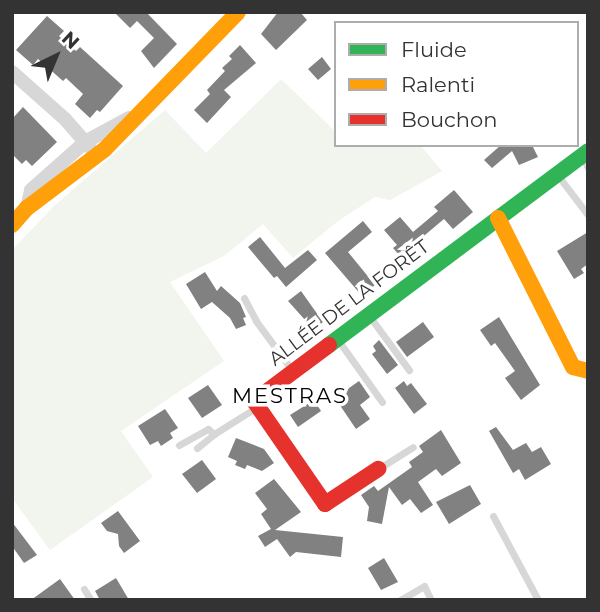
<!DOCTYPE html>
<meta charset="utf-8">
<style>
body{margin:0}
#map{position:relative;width:600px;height:612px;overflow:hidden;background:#fff;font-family:Montserrat,sans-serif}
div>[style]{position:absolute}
.green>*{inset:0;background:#f1f5ed}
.building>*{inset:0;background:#818181}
.lane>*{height:7px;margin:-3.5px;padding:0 3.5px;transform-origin:3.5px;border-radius:3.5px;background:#d7d7d7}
.street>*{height:14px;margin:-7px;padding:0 7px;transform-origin:7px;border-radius:7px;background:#d7d7d7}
.fast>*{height:16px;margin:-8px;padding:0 8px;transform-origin:8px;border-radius:8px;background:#30b455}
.slow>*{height:16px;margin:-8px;padding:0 8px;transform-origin:8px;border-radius:8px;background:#ff9f0a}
.jam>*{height:16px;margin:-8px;padding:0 8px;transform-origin:8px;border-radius:8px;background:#e5322d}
span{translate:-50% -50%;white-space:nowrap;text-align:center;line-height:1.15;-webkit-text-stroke:7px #fff;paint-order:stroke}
.street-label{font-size:19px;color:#333}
.neighbourhood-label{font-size:21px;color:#000;letter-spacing:2px}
.frame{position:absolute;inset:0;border:14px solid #333;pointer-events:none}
.legend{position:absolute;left:334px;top:21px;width:245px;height:126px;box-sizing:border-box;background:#fff;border:2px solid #adadad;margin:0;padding:9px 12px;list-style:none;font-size:21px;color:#333}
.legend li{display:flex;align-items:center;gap:14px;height:35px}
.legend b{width:35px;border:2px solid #adadad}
.north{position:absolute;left:21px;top:21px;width:70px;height:70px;-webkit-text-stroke:5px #fff;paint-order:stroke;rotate:43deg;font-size:19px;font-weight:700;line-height:28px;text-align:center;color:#333}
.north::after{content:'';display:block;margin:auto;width:24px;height:32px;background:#333;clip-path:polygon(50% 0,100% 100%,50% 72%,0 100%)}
</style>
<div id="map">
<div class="green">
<i style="clip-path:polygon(281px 79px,336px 132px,336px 145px,420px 145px,442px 171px,390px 200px,375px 197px,338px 221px,293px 258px,263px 224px,224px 256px,170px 282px,224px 361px,121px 431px,153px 477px,50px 550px,12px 498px,12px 250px,54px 206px,165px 110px,206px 153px)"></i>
</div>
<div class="building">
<i style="clip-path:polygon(114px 12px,146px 12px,177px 44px,154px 68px,141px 51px,154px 38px,137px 21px,130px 28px)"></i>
<i style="clip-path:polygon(278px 12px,300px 12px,307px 20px,276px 50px,261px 34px)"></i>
<i style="clip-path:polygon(47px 16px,64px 31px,59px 36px,76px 51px,80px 47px,123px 86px,100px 112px,97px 110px,90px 118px,75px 104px,83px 94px,66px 78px,63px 81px,38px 59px,33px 65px,16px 50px)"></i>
<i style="clip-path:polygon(240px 45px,256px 63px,224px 90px,231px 97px,207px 123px,194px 110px,210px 94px,207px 90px,225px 71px,222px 68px,232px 59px,229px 56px)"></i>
<i style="clip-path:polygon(322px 57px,331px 69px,318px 80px,308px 69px)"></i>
<i style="clip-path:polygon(23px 107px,57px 142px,32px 166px,26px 160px,22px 164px,12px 154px,12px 119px)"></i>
<i style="clip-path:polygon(501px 145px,532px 145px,538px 157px,519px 165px,512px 151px,492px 168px,484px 160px)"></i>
<i style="clip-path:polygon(454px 190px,473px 212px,453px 229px,444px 219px,400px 256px,393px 248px,397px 245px,384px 230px,400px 217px,413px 232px,438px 211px,434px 207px)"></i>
<i style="clip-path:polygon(363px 221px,372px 232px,348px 252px,375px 285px,362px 296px,325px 253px)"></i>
<i style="clip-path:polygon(588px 232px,588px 264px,581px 269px,584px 273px,574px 279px,557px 251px)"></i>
<i style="clip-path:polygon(260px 237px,285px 268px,308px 250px,317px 260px,286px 287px,277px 276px,274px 278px,248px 247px)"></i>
<i style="clip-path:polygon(205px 272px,217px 291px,221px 286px,240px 303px,246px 317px,243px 318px,246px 325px,236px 329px,230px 318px,212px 302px,201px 309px,186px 284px)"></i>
<i style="clip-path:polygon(301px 291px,323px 322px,314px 330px,288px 301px)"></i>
<i style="clip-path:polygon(499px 317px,540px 385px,521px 400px,505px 378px,515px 371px,495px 343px,491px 346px,480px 330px)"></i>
<i style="clip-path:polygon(423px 322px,434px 337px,407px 357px,396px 342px)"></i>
<i style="clip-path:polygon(379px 340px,398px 365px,387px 374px,372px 354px,376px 351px,373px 346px)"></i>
<i style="clip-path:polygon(359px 381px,370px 397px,360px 405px,370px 419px,356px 429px,335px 398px)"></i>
<i style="clip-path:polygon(404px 381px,407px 386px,411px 383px,427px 404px,414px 414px,395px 388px)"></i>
<i style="clip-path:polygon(208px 385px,222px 405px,202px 418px,188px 398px)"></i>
<i style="clip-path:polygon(314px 400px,321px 411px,298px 427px,290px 415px)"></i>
<i style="clip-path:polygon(165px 409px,178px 428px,170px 433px,173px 438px,161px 446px,158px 441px,150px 445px,138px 426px)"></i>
<i style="clip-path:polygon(496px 427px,513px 450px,526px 443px,532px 452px,541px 447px,551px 464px,525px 480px,519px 469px,513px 473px,489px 431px)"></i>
<i style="clip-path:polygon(441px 430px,461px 463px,442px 476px,436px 469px,418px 482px,433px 505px,421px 513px,410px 499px,402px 505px,389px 487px,382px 524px,367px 521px,369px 507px,361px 495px,374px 486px,378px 491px,412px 467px,409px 462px,423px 452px,419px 446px)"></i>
<i style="clip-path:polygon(236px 438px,264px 449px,274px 463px,262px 471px,247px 465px,245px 469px,235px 465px,237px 461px,228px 457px)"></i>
<i style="clip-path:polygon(202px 460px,216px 479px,197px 493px,182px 474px)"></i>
<i style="clip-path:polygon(274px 479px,301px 512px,275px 530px,343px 537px,341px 557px,296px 552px,290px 557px,277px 539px,265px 547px,258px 536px,271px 529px,261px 514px,267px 509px,255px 493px)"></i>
<i style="clip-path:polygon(470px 485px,481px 504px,449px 524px,436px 502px)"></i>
<i style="clip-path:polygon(118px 511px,140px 541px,124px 553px,119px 546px,118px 534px,107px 531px,101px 523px)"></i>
<i style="clip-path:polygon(12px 522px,37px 555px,24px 563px,12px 546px)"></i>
<i style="clip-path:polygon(384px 558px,398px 582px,381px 590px,368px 568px)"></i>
<i style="clip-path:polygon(116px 578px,129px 600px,100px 600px,95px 591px)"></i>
<i style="clip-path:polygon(60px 579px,75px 600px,31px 600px)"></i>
</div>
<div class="lane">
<i style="left:582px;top:156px;width:13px;rotate:63deg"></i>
<i style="left:559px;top:177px;width:48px;rotate:52.7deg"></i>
<i style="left:244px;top:298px;width:26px;rotate:62deg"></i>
<i style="left:256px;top:321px;width:61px;rotate:53.7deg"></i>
<i style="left:370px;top:317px;width:66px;rotate:53.7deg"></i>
<i style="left:338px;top:340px;width:76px;rotate:54.6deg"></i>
<i style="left:179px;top:445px;width:33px;rotate:-29deg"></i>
<i style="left:208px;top:429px;width:8px;rotate:40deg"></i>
<i style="left:197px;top:448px;width:22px;rotate:-39deg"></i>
<i style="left:214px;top:434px;width:51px;rotate:-32.1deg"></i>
<i style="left:378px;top:469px;width:41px;rotate:-32.2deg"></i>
<i style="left:493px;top:516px;width:95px;rotate:61.8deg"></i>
<i style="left:84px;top:589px;width:13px;rotate:58deg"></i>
<i style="left:400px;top:600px;width:28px;rotate:-30deg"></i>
<i style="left:424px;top:586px;width:16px;rotate:63deg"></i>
</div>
<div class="street">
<i style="left:12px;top:72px;width:71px;rotate:41.6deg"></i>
<i style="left:65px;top:119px;width:37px;rotate:49deg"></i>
<i style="left:27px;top:208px;width:18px;rotate:-77deg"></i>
<i style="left:31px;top:190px;width:72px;rotate:-41.6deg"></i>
<i style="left:85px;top:142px;width:50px;rotate:-28.6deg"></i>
</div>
<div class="fast">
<i style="left:329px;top:345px;width:324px;rotate:-36.8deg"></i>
</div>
<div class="slow">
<i style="left:498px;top:218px;width:167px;rotate:63.3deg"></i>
<i style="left:573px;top:367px;width:16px;rotate:15deg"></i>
<i style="left:12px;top:225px;width:23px;rotate:-49deg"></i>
<i style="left:27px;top:208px;width:96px;rotate:-37deg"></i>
<i style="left:104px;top:150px;width:192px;rotate:-45.8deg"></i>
</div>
<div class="jam">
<i style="left:329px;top:345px;width:94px;rotate:143.3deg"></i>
<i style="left:254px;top:401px;width:125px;rotate:55.4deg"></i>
<i style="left:325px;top:504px;width:64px;rotate:-33.4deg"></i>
</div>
<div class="street-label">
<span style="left:349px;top:303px;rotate:-37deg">ALLÉE DE LA FORÊT</span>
</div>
<div class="neighbourhood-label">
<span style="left:290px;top:396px">MESTRAS</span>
</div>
<div class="frame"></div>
<ul class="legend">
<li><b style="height:9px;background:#30b455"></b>Fluide</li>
<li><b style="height:9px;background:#ff9f0a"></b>Ralenti</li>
<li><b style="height:9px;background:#e5322d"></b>Bouchon</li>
</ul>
<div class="north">N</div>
</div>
